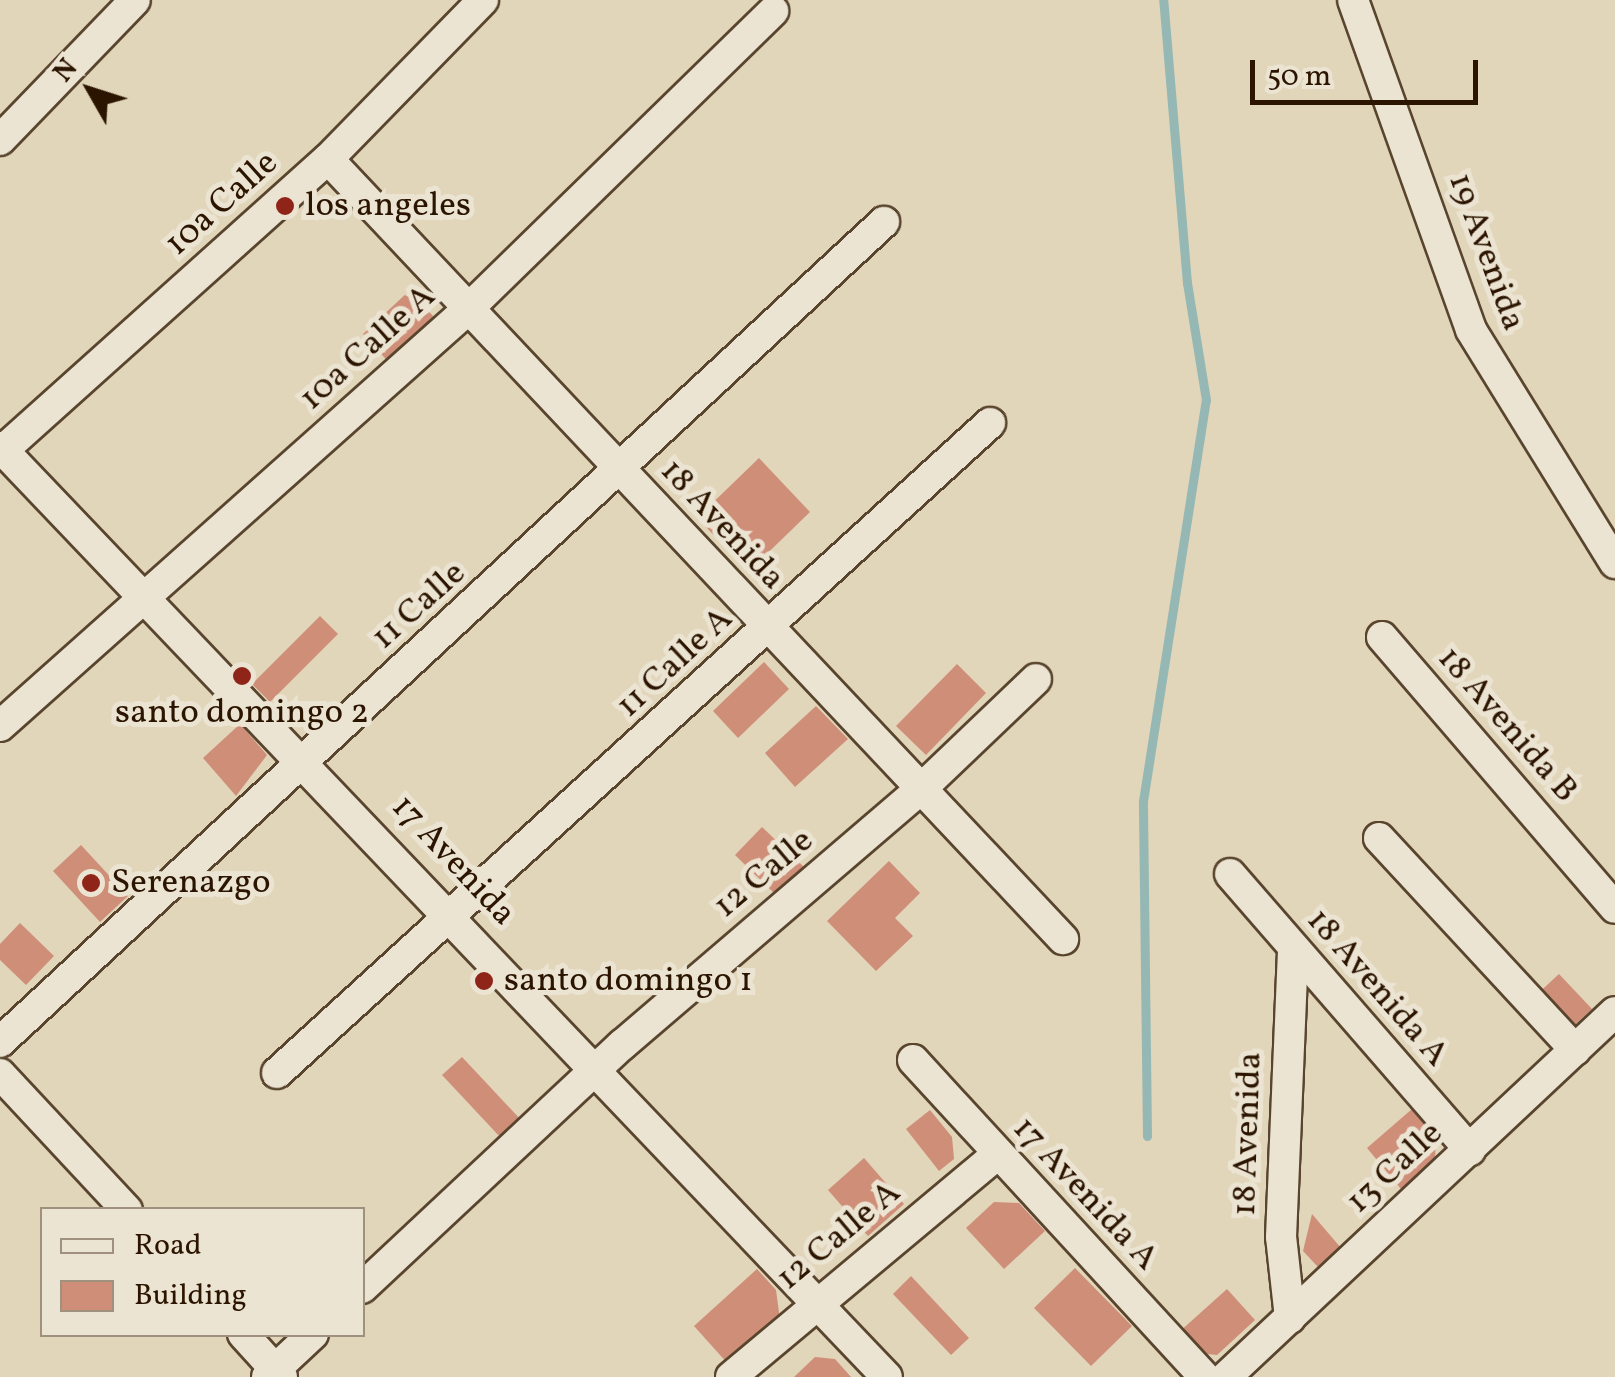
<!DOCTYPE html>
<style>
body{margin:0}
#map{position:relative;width:1615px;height:1377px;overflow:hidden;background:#e1d5ba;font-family:Vollkorn,serif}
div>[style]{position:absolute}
.stream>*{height:9px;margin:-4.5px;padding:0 4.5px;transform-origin:4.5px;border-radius:4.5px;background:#95b8b5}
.building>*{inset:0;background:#cf8e78}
.roads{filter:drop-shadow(2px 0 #59452e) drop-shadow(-2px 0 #59452e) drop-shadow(0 2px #59452e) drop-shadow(0 -2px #59452e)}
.street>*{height:30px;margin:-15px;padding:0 15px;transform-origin:15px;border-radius:15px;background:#ece4d2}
.dots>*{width:28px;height:28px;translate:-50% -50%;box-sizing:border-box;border:5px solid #ece4d2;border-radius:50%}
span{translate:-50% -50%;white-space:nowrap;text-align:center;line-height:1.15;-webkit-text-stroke:10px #ece4d2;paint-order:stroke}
.street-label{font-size:35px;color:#2c1500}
.poi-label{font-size:35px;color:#2c1500}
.left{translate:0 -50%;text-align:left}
.legend{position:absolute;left:40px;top:1207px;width:325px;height:130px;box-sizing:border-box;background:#ece4d2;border:2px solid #9f917e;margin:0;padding:12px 18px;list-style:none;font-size:30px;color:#2c1500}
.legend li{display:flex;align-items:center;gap:20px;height:50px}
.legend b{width:50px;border:2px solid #9f917e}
.north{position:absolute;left:40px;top:40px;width:100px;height:100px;-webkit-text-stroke:8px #ece4d2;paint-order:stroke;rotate:309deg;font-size:28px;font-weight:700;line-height:40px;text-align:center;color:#2c1500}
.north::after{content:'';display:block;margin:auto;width:35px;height:45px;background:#2c1500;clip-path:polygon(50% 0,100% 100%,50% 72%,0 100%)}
.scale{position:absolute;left:1250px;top:60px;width:228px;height:45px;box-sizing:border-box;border:5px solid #2c1500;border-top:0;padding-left:12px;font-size:30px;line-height:35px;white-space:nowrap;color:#2c1500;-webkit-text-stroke:8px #ece4d2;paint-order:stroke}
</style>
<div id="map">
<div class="stream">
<i style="left:1147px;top:1136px;width:335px;rotate:-90.7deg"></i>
<i style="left:1143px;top:801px;width:406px;rotate:-81.1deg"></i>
<i style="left:1206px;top:400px;width:119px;rotate:-99.2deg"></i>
<i style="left:1187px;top:283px;width:284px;rotate:-94.8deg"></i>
</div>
<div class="building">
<i style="clip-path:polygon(410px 290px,433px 316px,425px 338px,393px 367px,363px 334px)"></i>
<i style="clip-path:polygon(759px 458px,810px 512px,749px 571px,697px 518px)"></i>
<i style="clip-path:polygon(320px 616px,338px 634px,270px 702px,252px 684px)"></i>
<i style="clip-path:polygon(764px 662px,789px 689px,738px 738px,713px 711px)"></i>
<i style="clip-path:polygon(957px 664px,986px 693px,926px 755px,896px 726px)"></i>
<i style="clip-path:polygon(816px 706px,848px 739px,795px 787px,765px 753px)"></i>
<i style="clip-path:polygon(240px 724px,267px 755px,236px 796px,203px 758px)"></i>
<i style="clip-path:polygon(762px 827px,805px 868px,777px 896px,735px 855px)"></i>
<i style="clip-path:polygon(81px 845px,128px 896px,100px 922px,53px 871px)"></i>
<i style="clip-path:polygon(889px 861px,920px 893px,895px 918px,913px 936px,876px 971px,827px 921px)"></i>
<i style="clip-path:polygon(20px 923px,54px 956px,26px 985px,0 960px,0 944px)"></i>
<i style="clip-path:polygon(1559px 974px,1592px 1009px,1566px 1033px,1533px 998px)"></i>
<i style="clip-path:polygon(462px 1057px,521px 1120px,501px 1138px,442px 1075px)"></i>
<i style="clip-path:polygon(1412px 1109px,1436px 1138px,1435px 1159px,1401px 1189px,1367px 1148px)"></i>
<i style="clip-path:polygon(930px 1110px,952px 1137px,954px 1159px,939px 1171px,906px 1129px)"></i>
<i style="clip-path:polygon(864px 1158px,904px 1204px,868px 1236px,828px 1190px)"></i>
<i style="clip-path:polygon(994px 1202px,1019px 1203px,1045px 1231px,1004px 1269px,966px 1228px)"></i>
<i style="clip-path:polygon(1312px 1214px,1341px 1248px,1318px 1267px,1303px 1251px)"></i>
<i style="clip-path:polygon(1075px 1268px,1132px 1326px,1091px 1366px,1034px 1308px)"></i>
<i style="clip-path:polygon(757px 1269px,776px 1290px,780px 1320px,729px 1365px,694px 1326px)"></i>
<i style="clip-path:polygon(911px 1276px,969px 1338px,951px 1355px,893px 1294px)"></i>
<i style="clip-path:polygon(1227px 1289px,1255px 1320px,1217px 1355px,1196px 1353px,1178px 1333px)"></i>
<i style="clip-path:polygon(815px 1357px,835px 1359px,851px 1377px,794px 1377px)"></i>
</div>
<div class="roads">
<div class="street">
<i style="left:1353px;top:0;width:350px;rotate:70.3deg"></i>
<i style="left:1471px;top:330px;width:274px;rotate:58.3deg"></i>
<i style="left:0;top:140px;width:194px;rotate:-46deg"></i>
<i style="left:328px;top:159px;width:1072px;rotate:46.7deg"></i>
<i style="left:0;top:447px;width:1285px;rotate:46.36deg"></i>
<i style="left:0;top:453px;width:440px;rotate:-41.9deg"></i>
<i style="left:328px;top:159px;width:222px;rotate:-45.7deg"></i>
<i style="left:1382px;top:637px;width:357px;rotate:49.3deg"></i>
<i style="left:0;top:726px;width:625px;rotate:-41.69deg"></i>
<i style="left:467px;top:310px;width:428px;rotate:-44.3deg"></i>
<i style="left:1379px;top:838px;width:289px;rotate:47.2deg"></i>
<i style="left:1230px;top:874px;width:366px;rotate:49deg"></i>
<i style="left:0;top:1042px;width:1206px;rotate:-42.85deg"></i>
<i style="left:913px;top:1060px;width:430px;rotate:47.4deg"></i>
<i style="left:277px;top:1073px;width:965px;rotate:-42.35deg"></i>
<i style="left:0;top:1074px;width:186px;rotate:47deg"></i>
<i style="left:362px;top:1288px;width:356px;rotate:-43.1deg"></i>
<i style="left:622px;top:1045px;width:394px;rotate:-40.6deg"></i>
<i style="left:921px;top:789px;width:159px;rotate:-43.7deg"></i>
<i style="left:1290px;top:1318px;width:81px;rotate:-96.3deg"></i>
<i style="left:1281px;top:1237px;width:286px;rotate:-87.6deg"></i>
<i style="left:243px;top:1334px;width:58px;rotate:47.8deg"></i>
<i style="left:267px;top:1377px;width:63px;rotate:-43.1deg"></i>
<i style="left:731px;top:1377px;width:348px;rotate:-39.9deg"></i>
<i style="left:1226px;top:1377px;width:533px;rotate:-43.18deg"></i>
</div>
</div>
<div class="dots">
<i style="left:285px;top:206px;background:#8f2418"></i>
<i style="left:242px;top:676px;background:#8f2418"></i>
<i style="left:91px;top:883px;background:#8f2418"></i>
<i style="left:484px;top:981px;background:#8f2418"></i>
</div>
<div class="street-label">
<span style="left:222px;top:204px;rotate:-42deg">10a Calle</span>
<span style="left:1486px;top:252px;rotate:70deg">19 Avenida</span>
<span style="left:368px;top:348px;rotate:-42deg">10a Calle A</span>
<span style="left:722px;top:525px;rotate:47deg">18 Avenida</span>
<span style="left:419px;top:606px;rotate:-42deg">11 Calle</span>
<span style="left:675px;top:663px;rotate:-43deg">11 Calle A</span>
<span style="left:1507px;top:725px;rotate:49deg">18 Avenida B</span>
<span style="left:453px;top:861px;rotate:47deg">17 Avenida</span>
<span style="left:764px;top:874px;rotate:-40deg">12 Calle</span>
<span style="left:1377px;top:988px;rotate:49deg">18 Avenida A</span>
<span style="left:1248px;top:1134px;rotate:-88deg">18 Avenida</span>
<span style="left:1395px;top:1168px;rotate:-43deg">13 Calle</span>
<span style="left:1085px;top:1194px;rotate:47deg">17 Avenida A</span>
<span style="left:839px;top:1236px;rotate:-40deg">12 Calle A</span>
</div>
<div class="poi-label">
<span class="left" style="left:305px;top:206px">los angeles</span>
<span style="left:242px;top:713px">santo domingo 2</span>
<span class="left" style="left:111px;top:883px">Serenazgo</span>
<span class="left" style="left:504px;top:981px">santo domingo 1</span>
</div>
<ul class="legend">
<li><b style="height:12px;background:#ece4d2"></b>Road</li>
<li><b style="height:28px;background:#cf8e78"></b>Building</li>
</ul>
<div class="north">N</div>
<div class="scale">50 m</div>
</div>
